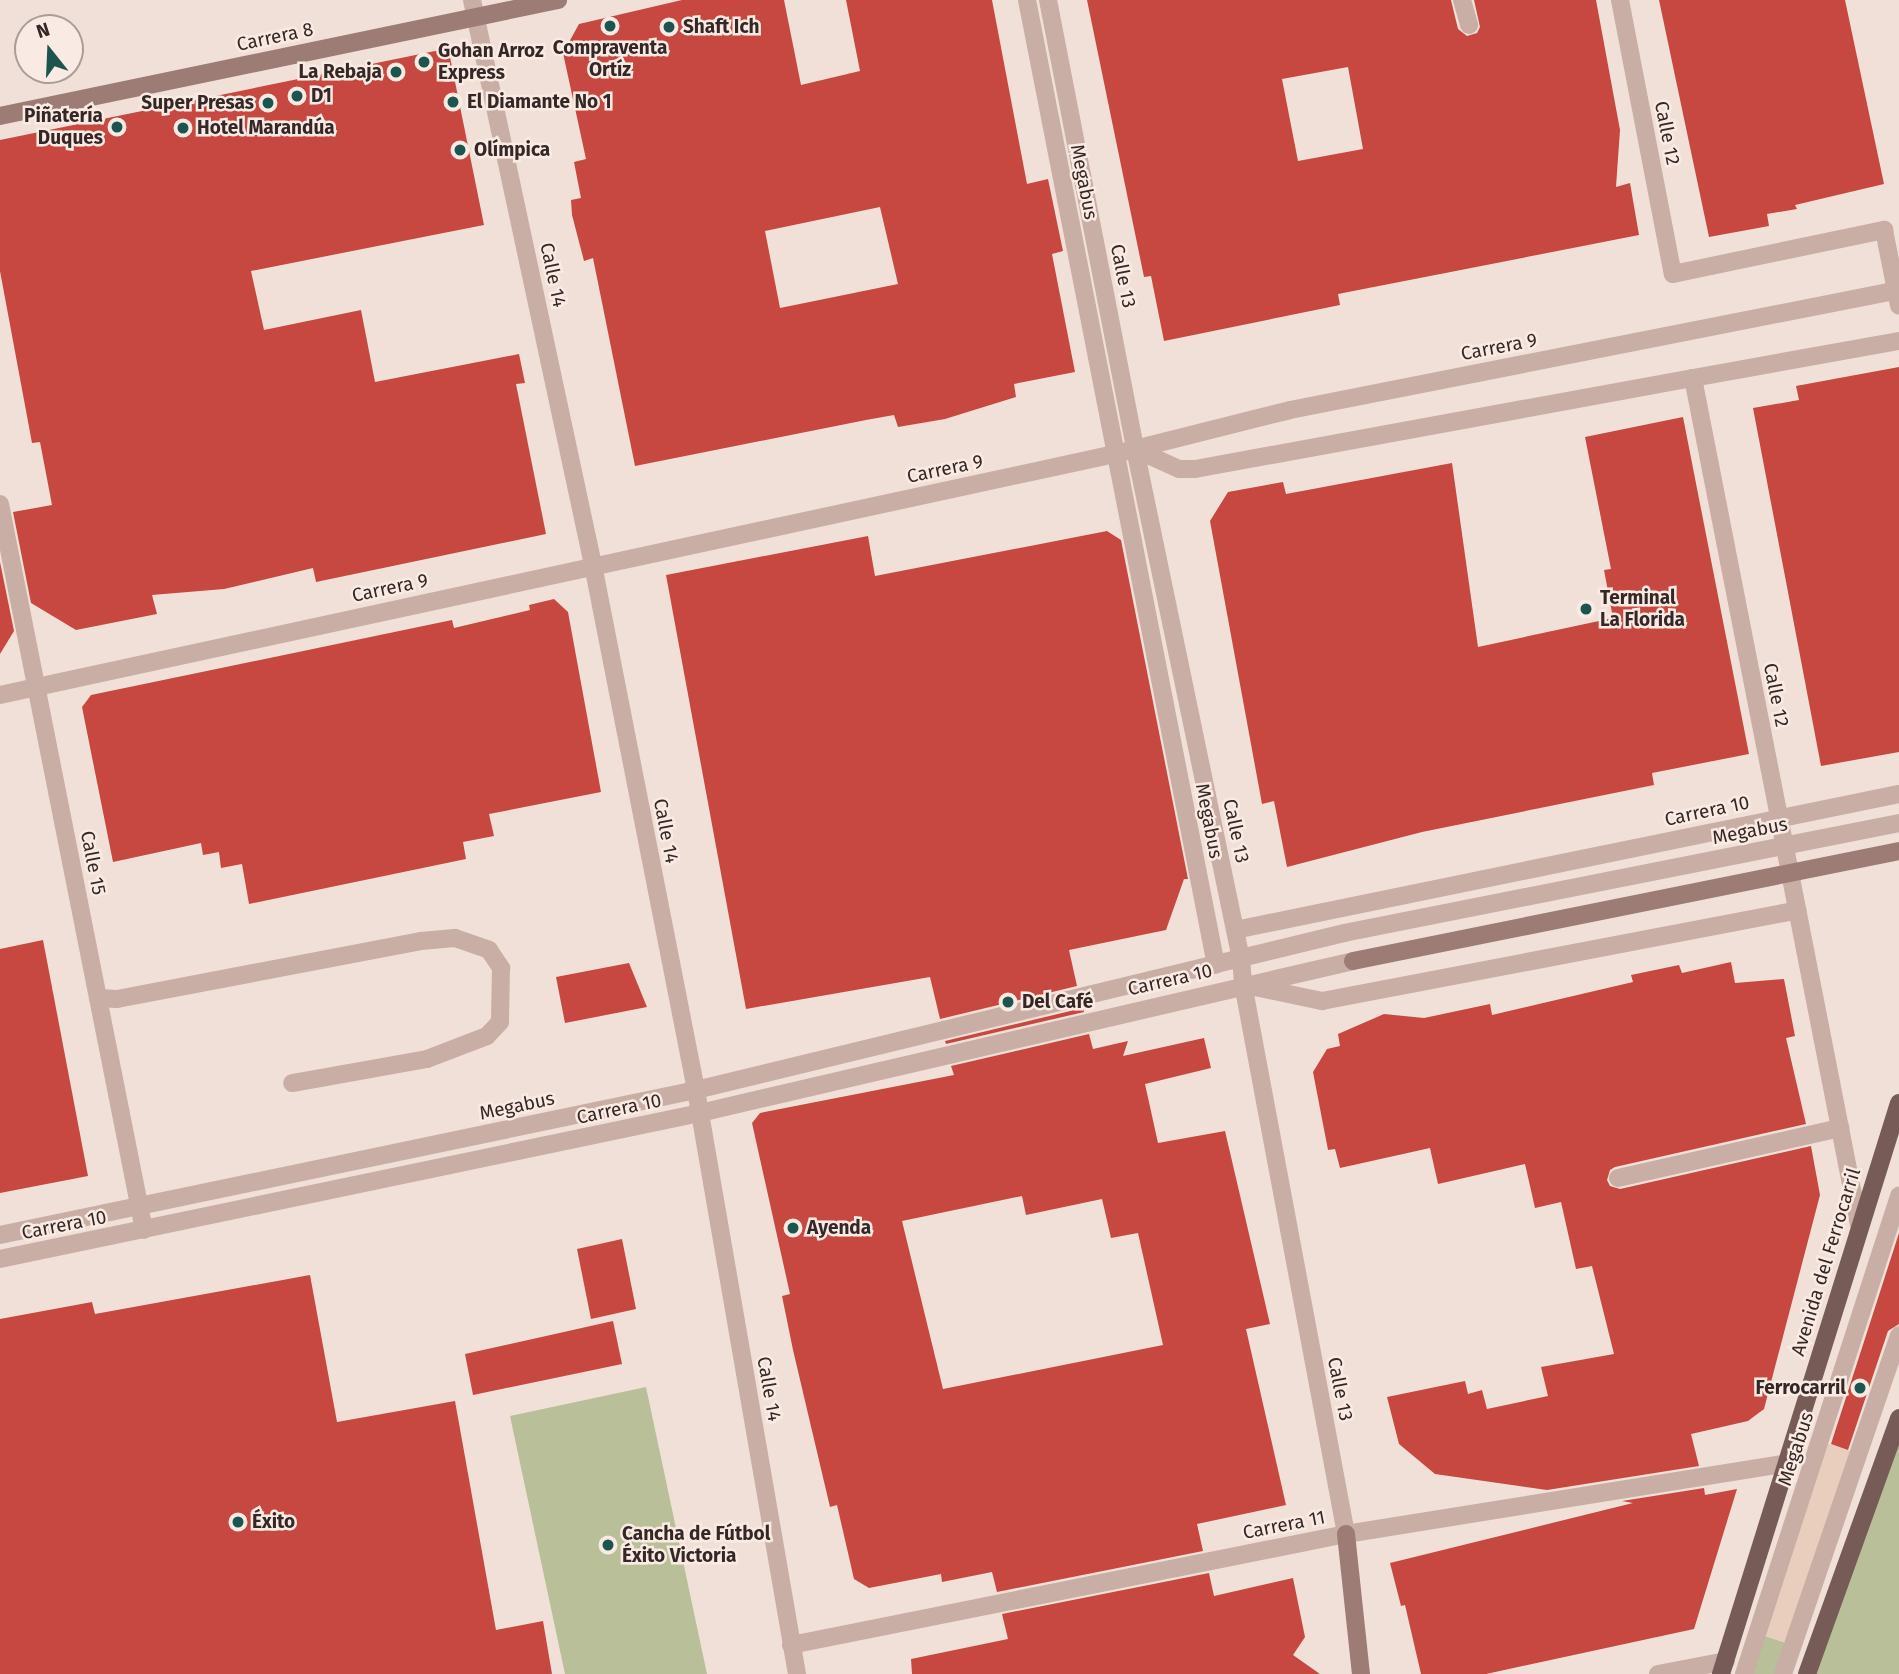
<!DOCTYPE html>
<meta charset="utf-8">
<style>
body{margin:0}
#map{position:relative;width:1899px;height:1674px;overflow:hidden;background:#f1e0d7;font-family:"Fira Sans",sans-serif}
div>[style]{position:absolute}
.green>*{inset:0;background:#b9bf98}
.plaza>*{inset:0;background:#e9cebe}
.building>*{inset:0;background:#c64840}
.lane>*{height:18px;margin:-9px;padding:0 9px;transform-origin:9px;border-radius:9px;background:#c8aea4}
.street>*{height:18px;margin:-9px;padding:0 9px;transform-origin:9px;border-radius:9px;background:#c8aea4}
.secondary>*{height:18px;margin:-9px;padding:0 9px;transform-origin:9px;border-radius:9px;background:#9c7c75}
.primary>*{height:18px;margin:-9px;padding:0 9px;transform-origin:9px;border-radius:9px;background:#765b56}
.dots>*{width:19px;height:19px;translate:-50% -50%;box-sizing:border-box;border:4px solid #f9ebe3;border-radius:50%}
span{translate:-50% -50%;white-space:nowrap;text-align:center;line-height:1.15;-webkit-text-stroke:5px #f9ebe3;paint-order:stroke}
.poi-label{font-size:19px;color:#342725;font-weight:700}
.left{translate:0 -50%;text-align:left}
.right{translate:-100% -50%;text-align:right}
.street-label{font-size:19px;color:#342725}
.north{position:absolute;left:14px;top:14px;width:70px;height:70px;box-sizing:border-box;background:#f9ebe3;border:2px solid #aa9d97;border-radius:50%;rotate:342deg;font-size:19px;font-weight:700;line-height:28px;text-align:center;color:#342725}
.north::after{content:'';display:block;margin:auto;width:24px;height:32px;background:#1b554e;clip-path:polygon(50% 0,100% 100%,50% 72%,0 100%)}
</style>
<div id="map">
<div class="green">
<i style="clip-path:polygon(646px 1387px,707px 1674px,565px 1674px,510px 1416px)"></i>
<i style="clip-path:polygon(1899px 1441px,1899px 1674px,1807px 1674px)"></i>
<i style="clip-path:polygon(1759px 1634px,1792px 1645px,1783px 1674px,1744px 1674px)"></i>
</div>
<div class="plaza">
<i style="clip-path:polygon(1820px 1441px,1861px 1454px,1792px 1645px,1759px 1634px)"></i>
</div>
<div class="building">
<i style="clip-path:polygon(evenodd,682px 0,784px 0,801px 85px,860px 71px,846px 0,992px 0,1027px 184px,1048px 179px,1063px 251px,1052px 254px,1075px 372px,1014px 384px,1016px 397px,945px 419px,898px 427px,894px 415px,866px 420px,635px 466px,593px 258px,584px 261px,572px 215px,571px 200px,581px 198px,574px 162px,586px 159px,563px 53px,579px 24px,682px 0,880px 207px,898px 284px,780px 308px,765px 231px,880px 207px)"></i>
<i style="clip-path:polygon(evenodd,1087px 0,1451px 0,1458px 29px,1467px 36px,1477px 33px,1480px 27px,1474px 0,1596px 0,1620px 130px,1616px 187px,1630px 183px,1639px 235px,1338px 294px,1340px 305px,1164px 341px,1151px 276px,1144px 277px,1087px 0,1348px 67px,1363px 149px,1298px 161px,1282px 79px,1348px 67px)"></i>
<i style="clip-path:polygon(1659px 0,1845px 0,1884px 184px,1795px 205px,1797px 209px,1767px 214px,1769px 226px,1709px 237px)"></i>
<i style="clip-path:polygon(440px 50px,450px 57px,484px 225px,251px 271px,264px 330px,361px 310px,375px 382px,519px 354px,525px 383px,516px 384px,546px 534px,316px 582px,313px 568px,224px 589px,152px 595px,157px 614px,76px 630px,31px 603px,13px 512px,52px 505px,40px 442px,32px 443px,0 271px,0 140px)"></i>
<i style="clip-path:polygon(1899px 367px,1899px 752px,1821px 766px,1753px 408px,1799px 400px,1796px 386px)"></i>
<i style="clip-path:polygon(1683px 417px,1749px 754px,1652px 773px,1654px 785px,1422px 832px,1287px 867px,1274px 801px,1262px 804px,1210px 521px,1228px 492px,1283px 482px,1286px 494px,1452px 463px,1478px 647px,1613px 618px,1604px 570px,1611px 569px,1585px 437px)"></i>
<i style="clip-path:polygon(1107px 531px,1121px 540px,1188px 879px,1184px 879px,1166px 930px,1069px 950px,1077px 986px,940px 1019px,930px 977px,746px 1009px,666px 575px,868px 536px,875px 576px)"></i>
<i style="clip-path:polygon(0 562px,14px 631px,0 654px)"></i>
<i style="clip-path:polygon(554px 599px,568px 612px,601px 792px,489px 814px,494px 836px,463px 842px,466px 859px,249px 904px,242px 864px,221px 868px,219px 852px,203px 855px,201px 843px,113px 862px,82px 707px,91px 695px,452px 620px,454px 628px,530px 610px,529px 605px)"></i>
<i style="clip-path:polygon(43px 940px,88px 1176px,0 1193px,0 949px)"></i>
<i style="clip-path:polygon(1731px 962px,1735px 983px,1784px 979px,1795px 1036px,1786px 1038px,1806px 1124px,1615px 1167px,1610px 1170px,1607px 1180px,1610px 1186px,1620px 1189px,1811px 1146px,1820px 1195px,1764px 1409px,1748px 1421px,1691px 1434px,1699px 1466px,1547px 1490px,1435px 1474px,1399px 1444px,1387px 1397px,1465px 1381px,1468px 1394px,1482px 1390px,1487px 1409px,1548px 1396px,1541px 1367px,1614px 1354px,1592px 1266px,1576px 1269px,1561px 1202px,1535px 1208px,1525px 1164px,1438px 1184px,1430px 1148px,1340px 1168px,1335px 1149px,1328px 1150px,1313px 1072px,1327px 1049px,1340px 1046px,1338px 1034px,1384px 1014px,1424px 1018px,1490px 1004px,1492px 1015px,1633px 982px,1631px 975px,1679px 965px,1682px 973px)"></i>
<i style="clip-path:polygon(629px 963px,647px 1007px,565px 1023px,556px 977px)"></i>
<i style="clip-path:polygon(1083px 1008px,1084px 1012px,946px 1044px,945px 1041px)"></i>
<i style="clip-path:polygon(evenodd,1089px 1034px,1093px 1049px,1128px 1041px,1123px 1056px,1204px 1038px,1211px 1068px,1145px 1084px,1158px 1143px,1225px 1131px,1270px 1324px,1246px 1329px,1286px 1505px,1197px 1524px,1203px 1551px,997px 1592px,992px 1572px,942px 1582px,941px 1574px,869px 1588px,854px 1579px,837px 1505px,830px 1507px,793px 1350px,782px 1296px,790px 1294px,752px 1123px,760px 1113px,954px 1075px,951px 1066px,1089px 1034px,1022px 1196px,1026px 1215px,1102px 1199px,1111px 1238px,1138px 1233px,1163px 1345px,943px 1389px,902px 1221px,1022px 1196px)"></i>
<i style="clip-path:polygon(1899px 1233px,1899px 1324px,1888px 1331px,1848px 1450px,1831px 1444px)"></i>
<i style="clip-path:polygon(622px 1239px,636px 1309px,591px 1319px,577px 1249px)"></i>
<i style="clip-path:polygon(310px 1275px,337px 1422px,455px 1401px,496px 1630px,543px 1621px,552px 1674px,0 1674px,0 1319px,92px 1302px,95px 1314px)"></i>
<i style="clip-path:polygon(613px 1321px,622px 1364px,473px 1395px,465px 1354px)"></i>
<i style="clip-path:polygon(1704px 1488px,1705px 1495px,1737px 1489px,1694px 1629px,1486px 1674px,1421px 1674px,1405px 1605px,1401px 1606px,1390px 1563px,1633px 1503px,1622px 1501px)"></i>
<i style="clip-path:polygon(1209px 1573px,1214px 1596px,1293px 1578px,1305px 1637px,1293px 1655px,1320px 1674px,912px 1674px,911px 1659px,1008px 1639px,1002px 1614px)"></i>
</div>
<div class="lane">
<i style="left:1027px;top:0;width:983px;rotate:78.92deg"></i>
<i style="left:1462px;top:0;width:26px;rotate:74deg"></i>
<i style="left:98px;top:998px;width:19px;rotate:3deg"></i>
<i style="left:117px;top:999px;width:309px;rotate:-10.8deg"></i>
<i style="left:421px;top:941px;width:34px;rotate:-5deg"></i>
<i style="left:455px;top:938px;width:36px;rotate:19deg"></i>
<i style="left:489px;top:950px;width:22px;rotate:56deg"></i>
<i style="left:501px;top:968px;width:54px;rotate:91.1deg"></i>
<i style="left:500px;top:1022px;width:19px;rotate:133deg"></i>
<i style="left:487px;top:1036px;width:64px;rotate:159deg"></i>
<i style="left:427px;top:1059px;width:137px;rotate:169.9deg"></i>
<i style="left:1618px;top:1178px;width:228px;rotate:-12.7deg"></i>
<i style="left:0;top:1235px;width:711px;rotate:-11.77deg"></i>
<i style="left:696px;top:1090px;width:667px;rotate:-13.62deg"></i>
<i style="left:1344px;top:933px;width:566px;rotate:-11.21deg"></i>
<i style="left:1744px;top:1674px;width:503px;rotate:-72.03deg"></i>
<i style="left:1783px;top:1674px;width:358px;rotate:-71.1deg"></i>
</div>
<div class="street">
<i style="left:472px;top:0;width:578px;rotate:77.91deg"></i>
<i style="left:593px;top:565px;width:535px;rotate:78.9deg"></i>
<i style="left:696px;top:1090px;width:593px;rotate:80.19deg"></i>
<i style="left:1048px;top:0;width:457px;rotate:79deg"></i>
<i style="left:1135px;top:449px;width:521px;rotate:78.26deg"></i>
<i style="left:1241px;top:959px;width:25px;rotate:85deg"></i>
<i style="left:1243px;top:984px;width:560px;rotate:79.39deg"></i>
<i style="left:1620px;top:0;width:279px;rotate:79.1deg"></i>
<i style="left:1673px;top:274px;width:216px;rotate:-11.8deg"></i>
<i style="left:1884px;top:230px;width:77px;rotate:78.8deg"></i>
<i style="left:1135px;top:449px;width:48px;rotate:24.4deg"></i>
<i style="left:1179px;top:469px;width:16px"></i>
<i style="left:1195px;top:469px;width:506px;rotate:-10.36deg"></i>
<i style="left:0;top:504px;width:740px;rotate:78.78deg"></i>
<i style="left:0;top:695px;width:1141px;rotate:-12.2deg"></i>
<i style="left:1115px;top:454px;width:180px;rotate:-14.1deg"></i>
<i style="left:1290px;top:410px;width:621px;rotate:-11.15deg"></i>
<i style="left:1235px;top:930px;width:678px;rotate:-11.58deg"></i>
<i style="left:1250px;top:986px;width:74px;rotate:11.8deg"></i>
<i style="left:1322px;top:1001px;width:484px;rotate:-10.8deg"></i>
<i style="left:1859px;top:1225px;width:863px;rotate:-101.09deg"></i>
<i style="left:1693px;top:378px;width:209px;rotate:-10.2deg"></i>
<i style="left:0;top:1259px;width:715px;rotate:-11.78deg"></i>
<i style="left:700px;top:1113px;width:670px;rotate:-13.1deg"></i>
<i style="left:791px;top:1645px;width:566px;rotate:-11.31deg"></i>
<i style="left:1346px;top:1534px;width:447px;rotate:-9.1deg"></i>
<i style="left:1658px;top:1674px;width:69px;rotate:-10.8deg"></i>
</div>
<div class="secondary">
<i style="left:0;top:116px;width:570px;rotate:-11.74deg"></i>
<i style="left:1353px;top:961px;width:557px;rotate:-11.39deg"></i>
<i style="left:1346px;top:1534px;width:141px;rotate:83.9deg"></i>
</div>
<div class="primary">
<i style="left:1721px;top:1674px;width:598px;rotate:-72.69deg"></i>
<i style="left:1807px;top:1674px;width:272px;rotate:-70.2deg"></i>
</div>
<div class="dots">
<i style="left:610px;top:26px;background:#1b554e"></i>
<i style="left:669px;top:27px;background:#1b554e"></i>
<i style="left:424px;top:62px;background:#1b554e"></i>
<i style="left:396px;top:72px;background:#1b554e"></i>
<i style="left:297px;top:96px;background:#1b554e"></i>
<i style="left:453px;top:102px;background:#1b554e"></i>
<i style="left:268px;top:103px;background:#1b554e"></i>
<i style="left:117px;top:127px;background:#1b554e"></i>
<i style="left:183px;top:128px;background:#1b554e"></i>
<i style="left:460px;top:150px;background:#1b554e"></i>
<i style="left:1586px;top:609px;background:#1b554e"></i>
<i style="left:1008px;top:1002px;background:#1b554e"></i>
<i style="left:793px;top:1228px;background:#1b554e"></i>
<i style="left:1860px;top:1388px;background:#1b554e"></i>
<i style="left:238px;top:1522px;background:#1b554e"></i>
<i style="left:608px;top:1545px;background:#1b554e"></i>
</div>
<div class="poi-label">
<span class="left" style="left:683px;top:27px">Shaft Ich</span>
<span style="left:610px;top:59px">Compraventa<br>Ortíz</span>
<span class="left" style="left:438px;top:62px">Gohan Arroz<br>Express</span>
<span class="right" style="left:382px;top:72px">La Rebaja</span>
<span class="left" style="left:311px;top:96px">D1</span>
<span class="left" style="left:467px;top:102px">El Diamante No 1</span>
<span class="right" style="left:254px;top:103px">Super Presas</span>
<span class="right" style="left:103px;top:127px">Piñatería<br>Duques</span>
<span class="left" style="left:197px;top:128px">Hotel Marandúa</span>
<span class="left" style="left:474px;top:150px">Olímpica</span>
<span class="left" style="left:1600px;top:609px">Terminal<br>La Florida</span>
<span class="left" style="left:1022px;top:1002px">Del Café</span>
<span class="left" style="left:807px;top:1228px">Ayenda</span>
<span class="right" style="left:1846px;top:1388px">Ferrocarril</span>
<span class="left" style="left:252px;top:1522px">Éxito</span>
<span class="left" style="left:622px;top:1545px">Cancha de Fútbol<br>Éxito Victoria</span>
</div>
<div class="street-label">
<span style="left:275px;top:37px;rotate:-12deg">Carrera 8</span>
<span style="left:1667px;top:133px;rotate:79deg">Calle 12</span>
<span style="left:1084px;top:182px;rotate:79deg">Megabus</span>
<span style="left:553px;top:275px;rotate:78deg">Calle 14</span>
<span style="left:1123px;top:276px;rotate:79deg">Calle 13</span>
<span style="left:1499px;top:347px;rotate:-11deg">Carrera 9</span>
<span style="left:945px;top:469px;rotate:-12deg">Carrera 9</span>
<span style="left:390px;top:588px;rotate:-12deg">Carrera 9</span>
<span style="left:1776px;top:695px;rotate:79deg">Calle 12</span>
<span style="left:1707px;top:811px;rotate:-12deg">Carrera 10</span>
<span style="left:1209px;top:821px;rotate:79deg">Megabus</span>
<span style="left:666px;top:831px;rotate:79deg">Calle 14</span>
<span style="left:1236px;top:831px;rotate:78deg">Calle 13</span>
<span style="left:1750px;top:831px;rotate:-11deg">Megabus</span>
<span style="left:93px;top:863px;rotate:79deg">Calle 15</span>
<span style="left:1170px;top:980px;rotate:-13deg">Carrera 10</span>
<span style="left:517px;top:1106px;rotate:-12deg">Megabus</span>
<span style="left:619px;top:1109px;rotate:-12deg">Carrera 10</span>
<span style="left:64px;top:1225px;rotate:-11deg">Carrera 10</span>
<span style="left:1826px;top:1262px;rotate:-73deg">Avenida del Ferrocarril</span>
<span style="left:769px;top:1389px;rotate:80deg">Calle 14</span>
<span style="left:1340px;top:1389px;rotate:79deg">Calle 13</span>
<span style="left:1796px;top:1449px;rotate:-72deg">Megabus</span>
<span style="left:1284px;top:1525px;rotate:-11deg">Carrera 11</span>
</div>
<div class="north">N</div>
</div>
